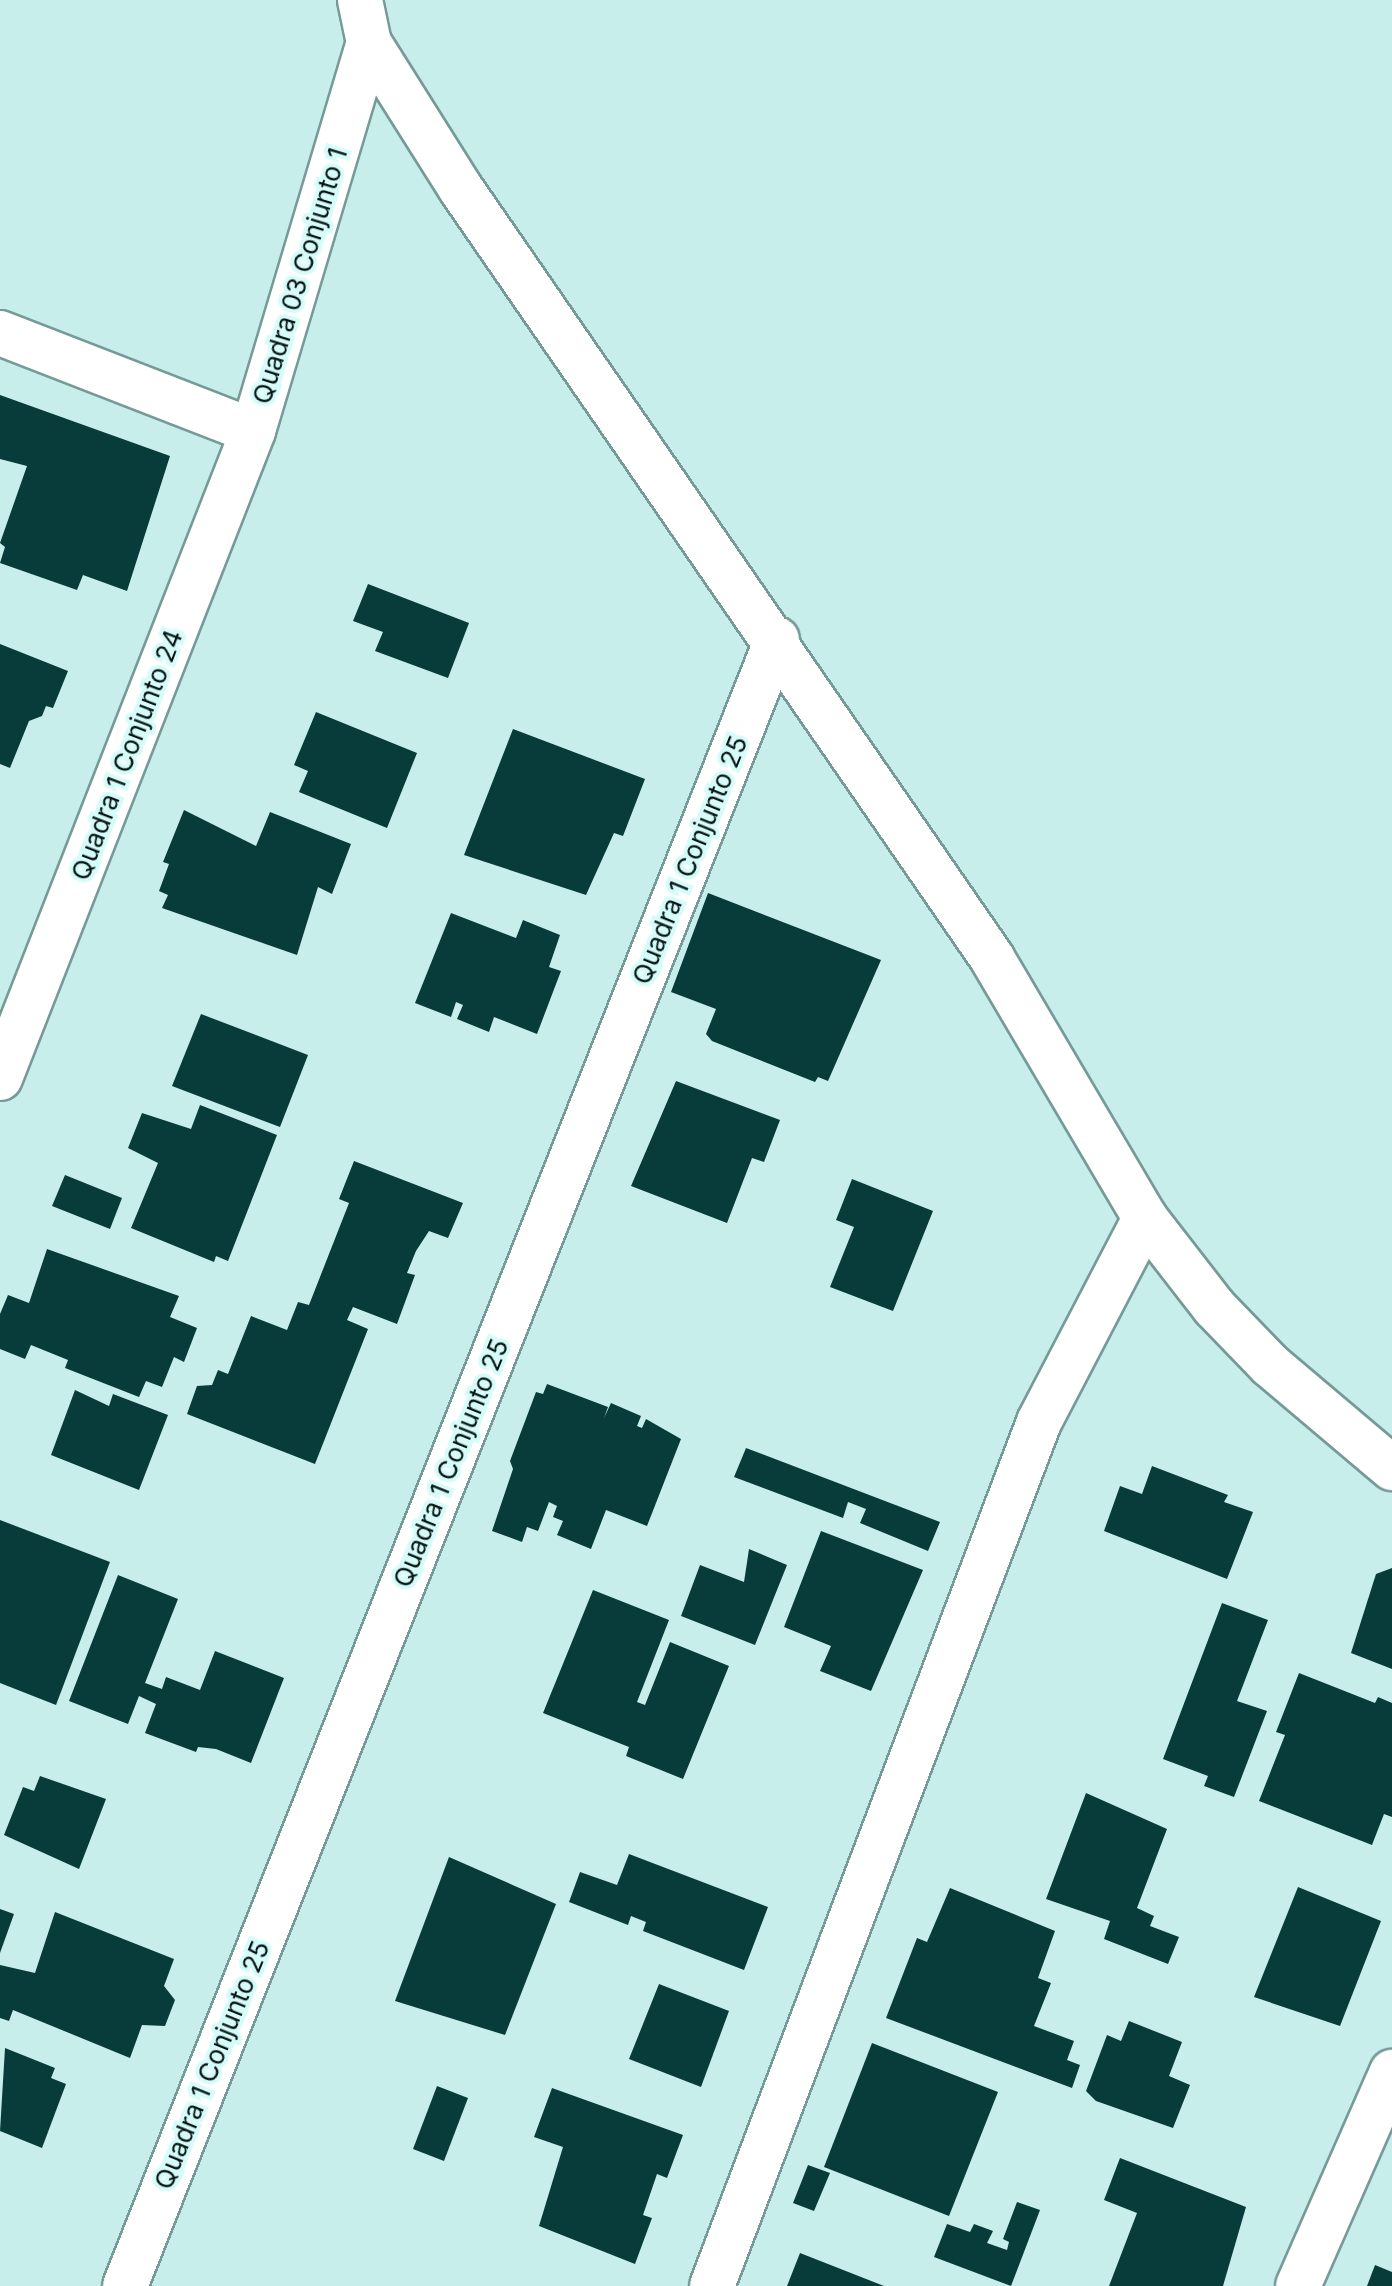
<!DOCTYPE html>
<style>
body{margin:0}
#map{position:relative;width:1392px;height:2286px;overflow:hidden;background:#c8eeeb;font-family:Inter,sans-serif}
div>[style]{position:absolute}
.building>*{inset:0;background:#073c3a}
.roads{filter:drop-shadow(2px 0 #769a97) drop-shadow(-2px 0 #769a97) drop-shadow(0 2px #769a97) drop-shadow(0 -2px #769a97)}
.street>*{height:44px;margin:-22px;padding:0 22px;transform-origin:22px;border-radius:22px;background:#fff}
span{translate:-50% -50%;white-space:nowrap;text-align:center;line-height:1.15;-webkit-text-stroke:8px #d5fcf9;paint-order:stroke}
.street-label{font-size:26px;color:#061312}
</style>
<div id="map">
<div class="building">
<i style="clip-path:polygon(0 395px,170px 456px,127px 591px,83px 575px,77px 590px,0 563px,5px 547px,0 543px,27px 466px,0 459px)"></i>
<i style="clip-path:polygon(368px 584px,469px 623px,448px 678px,375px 651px,383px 632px,353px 621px)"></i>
<i style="clip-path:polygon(0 644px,68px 671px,53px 708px,46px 706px,42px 716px,29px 721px,10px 768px,0 764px)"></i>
<i style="clip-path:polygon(316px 712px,417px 753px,387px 828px,299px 792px,308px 771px,294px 765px)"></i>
<i style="clip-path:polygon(513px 729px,645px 779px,623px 836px,614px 833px,586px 895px,464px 855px)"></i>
<i style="clip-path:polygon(184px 810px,256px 846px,270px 812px,351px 844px,332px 894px,318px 887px,297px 955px,162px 908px,168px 895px,159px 891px,169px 864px,163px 862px)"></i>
<i style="clip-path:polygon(708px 893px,881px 960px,828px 1081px,818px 1077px,815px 1082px,712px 1041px,706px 1034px,716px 1009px,671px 992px)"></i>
<i style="clip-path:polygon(451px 913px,516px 938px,523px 920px,560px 935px,549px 967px,561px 971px,537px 1034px,494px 1017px,489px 1032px,457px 1019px,463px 1005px,456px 1002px,451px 1017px,415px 1003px)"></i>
<i style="clip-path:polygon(201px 1014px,308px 1055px,280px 1127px,172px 1086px)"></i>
<i style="clip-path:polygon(676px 1081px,780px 1120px,764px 1162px,752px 1158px,727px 1223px,631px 1186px)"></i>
<i style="clip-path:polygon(200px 1105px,277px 1135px,228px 1261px,216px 1256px,214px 1262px,131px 1228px,158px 1163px,128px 1148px,142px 1113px,191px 1129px)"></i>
<i style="clip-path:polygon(354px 1161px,463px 1203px,448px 1238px,429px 1231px,416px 1251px,407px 1273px,415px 1275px,397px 1324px,353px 1307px,347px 1320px,368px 1329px,315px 1464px,187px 1414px,197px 1386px,212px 1385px,218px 1370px,228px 1374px,251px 1316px,287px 1330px,298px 1302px,309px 1305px,349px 1203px,339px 1199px)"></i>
<i style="clip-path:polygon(65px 1175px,122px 1198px,110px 1229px,52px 1206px)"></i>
<i style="clip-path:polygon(852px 1179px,933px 1211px,893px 1311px,830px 1287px,854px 1227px,836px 1220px)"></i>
<i style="clip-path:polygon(47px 1249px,179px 1296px,170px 1317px,197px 1328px,184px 1362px,174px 1357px,162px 1387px,146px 1381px,139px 1397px,65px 1368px,68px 1360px,31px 1345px,25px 1359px,0 1349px,0 1314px,8px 1295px,29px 1303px)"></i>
<i style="clip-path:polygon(547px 1384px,608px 1407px,604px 1418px,611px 1403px,641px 1416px,637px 1426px,642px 1428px,646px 1419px,681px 1439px,647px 1526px,606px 1510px,591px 1549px,557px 1535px,563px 1521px,553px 1517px,557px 1506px,549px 1502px,538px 1531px,527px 1527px,522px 1542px,492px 1531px,513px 1469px,510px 1461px,536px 1392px,543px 1394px)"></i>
<i style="clip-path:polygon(75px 1390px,109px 1406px,113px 1394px,168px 1415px,139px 1490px,51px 1455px)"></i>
<i style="clip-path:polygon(746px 1448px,940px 1522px,928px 1551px,860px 1523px,866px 1509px,848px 1502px,843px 1518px,734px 1477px)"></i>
<i style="clip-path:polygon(1152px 1466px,1228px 1495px,1224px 1502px,1253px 1512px,1227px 1579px,1104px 1531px,1120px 1486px,1142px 1494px)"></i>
<i style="clip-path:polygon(0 1520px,110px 1562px,56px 1705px,0 1683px)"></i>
<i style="clip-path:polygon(821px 1531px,923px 1570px,871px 1691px,820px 1671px,831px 1646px,784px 1627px)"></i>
<i style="clip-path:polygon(749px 1549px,787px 1565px,755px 1645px,681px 1616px,700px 1565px,744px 1582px)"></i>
<i style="clip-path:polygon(1392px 1568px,1392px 1669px,1351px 1653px,1376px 1574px)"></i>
<i style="clip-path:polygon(118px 1575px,178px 1599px,145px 1683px,162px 1689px,166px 1677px,200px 1690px,215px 1651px,284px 1678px,251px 1763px,216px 1749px,198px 1747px,196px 1752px,145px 1733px,156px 1704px,139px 1696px,128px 1724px,69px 1701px)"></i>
<i style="clip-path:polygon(593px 1590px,669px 1620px,637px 1702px,645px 1705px,670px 1642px,729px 1666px,683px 1779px,626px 1756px,629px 1747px,543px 1713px)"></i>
<i style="clip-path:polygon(1222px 1603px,1268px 1620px,1237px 1701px,1267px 1711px,1234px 1797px,1204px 1786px,1208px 1776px,1163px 1759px)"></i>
<i style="clip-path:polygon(1299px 1673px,1375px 1703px,1378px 1697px,1392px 1703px,1392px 1817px,1384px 1814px,1372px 1845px,1259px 1801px,1285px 1735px,1276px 1732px)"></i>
<i style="clip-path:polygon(40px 1776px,106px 1799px,79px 1869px,4px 1835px,23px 1787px,34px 1791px)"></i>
<i style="clip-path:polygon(1086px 1793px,1167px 1829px,1137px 1908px,1154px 1916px,1150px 1926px,1179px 1937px,1168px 1964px,1104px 1939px,1110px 1921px,1046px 1899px)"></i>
<i style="clip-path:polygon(629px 1854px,768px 1907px,744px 1970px,643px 1931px,646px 1922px,631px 1916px,628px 1925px,569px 1902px,580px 1872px,617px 1885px)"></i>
<i style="clip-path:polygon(449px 1857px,556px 1904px,505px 2035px,395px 2001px)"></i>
<i style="clip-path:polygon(1298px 1887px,1381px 1921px,1340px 2026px,1254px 1997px)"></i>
<i style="clip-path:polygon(950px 1888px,1055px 1931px,1038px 1978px,1051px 1983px,1034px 2026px,1074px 2041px,1067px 2060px,1080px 2065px,1072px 2088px,886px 2018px,917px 1938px,927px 1942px)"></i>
<i style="clip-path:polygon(0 1909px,14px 1914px,0 1953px)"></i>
<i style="clip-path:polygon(55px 1912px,174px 1959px,164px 1986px,175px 2000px,165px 2026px,142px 2025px,130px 2058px,13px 2010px,9px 2021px,0 2018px,0 1965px,35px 1973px)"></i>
<i style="clip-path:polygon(659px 1984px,729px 2011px,701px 2087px,629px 2059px)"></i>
<i style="clip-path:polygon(1129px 2021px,1182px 2042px,1169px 2076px,1190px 2085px,1173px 2128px,1096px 2101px,1086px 2091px,1107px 2035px,1121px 2041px)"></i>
<i style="clip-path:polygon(872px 2043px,998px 2092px,949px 2216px,824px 2167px)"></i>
<i style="clip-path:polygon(5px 2048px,55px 2068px,51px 2078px,66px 2084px,42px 2148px,0 2131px)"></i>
<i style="clip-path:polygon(437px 2086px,468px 2098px,444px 2161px,413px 2149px)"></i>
<i style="clip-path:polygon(552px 2088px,683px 2135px,667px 2178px,657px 2174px,643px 2215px,652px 2218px,635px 2264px,539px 2226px,563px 2147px,534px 2137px)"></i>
<i style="clip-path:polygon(1120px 2158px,1246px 2207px,1223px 2286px,1109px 2286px,1137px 2213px,1104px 2200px)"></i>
<i style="clip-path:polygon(808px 2165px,830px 2173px,814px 2211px,793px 2203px)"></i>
<i style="clip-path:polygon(1017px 2202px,1040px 2210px,1011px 2286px,934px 2257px,947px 2224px,970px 2232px,974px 2224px,993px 2231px,987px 2243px,1007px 2250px,1009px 2242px,1003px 2239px)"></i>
<i style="clip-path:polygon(800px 2253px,884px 2286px,787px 2286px)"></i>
<i style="clip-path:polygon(1375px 2265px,1392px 2272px,1392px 2286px,1367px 2286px)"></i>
</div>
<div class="roads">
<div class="street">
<i style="left:360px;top:0;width:44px;rotate:78.2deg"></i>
<i style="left:369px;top:43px;width:173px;rotate:57.8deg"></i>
<i style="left:461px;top:189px;width:935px;rotate:55.37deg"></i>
<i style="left:992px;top:958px;width:302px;rotate:59.5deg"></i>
<i style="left:1145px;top:1218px;width:113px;rotate:52.2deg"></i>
<i style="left:1214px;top:1307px;width:81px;rotate:46deg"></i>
<i style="left:1270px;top:1365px;width:160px;rotate:40.2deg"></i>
<i style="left:0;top:333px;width:271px;rotate:21.2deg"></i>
<i style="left:0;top:1078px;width:695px;rotate:-68.64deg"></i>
<i style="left:253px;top:431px;width:405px;rotate:-73.4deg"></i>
<i style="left:125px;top:2286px;width:1771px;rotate:-68.4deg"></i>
<i style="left:712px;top:2286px;width:924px;rotate:-69.27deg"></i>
<i style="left:1039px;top:1422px;width:230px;rotate:-62.5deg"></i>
<i style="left:1298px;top:2286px;width:234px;rotate:-66.3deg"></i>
</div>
</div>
<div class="street-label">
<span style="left:300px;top:276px;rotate:-73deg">Quadra 03 Conjunto 1</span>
<span style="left:127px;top:755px;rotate:-69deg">Quadra 1 Conjunto 24</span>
<span style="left:690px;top:860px;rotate:-68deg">Quadra 1 Conjunto 25</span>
<span style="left:451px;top:1463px;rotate:-68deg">Quadra 1 Conjunto 25</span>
<span style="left:212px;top:2065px;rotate:-68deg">Quadra 1 Conjunto 25</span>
</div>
</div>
